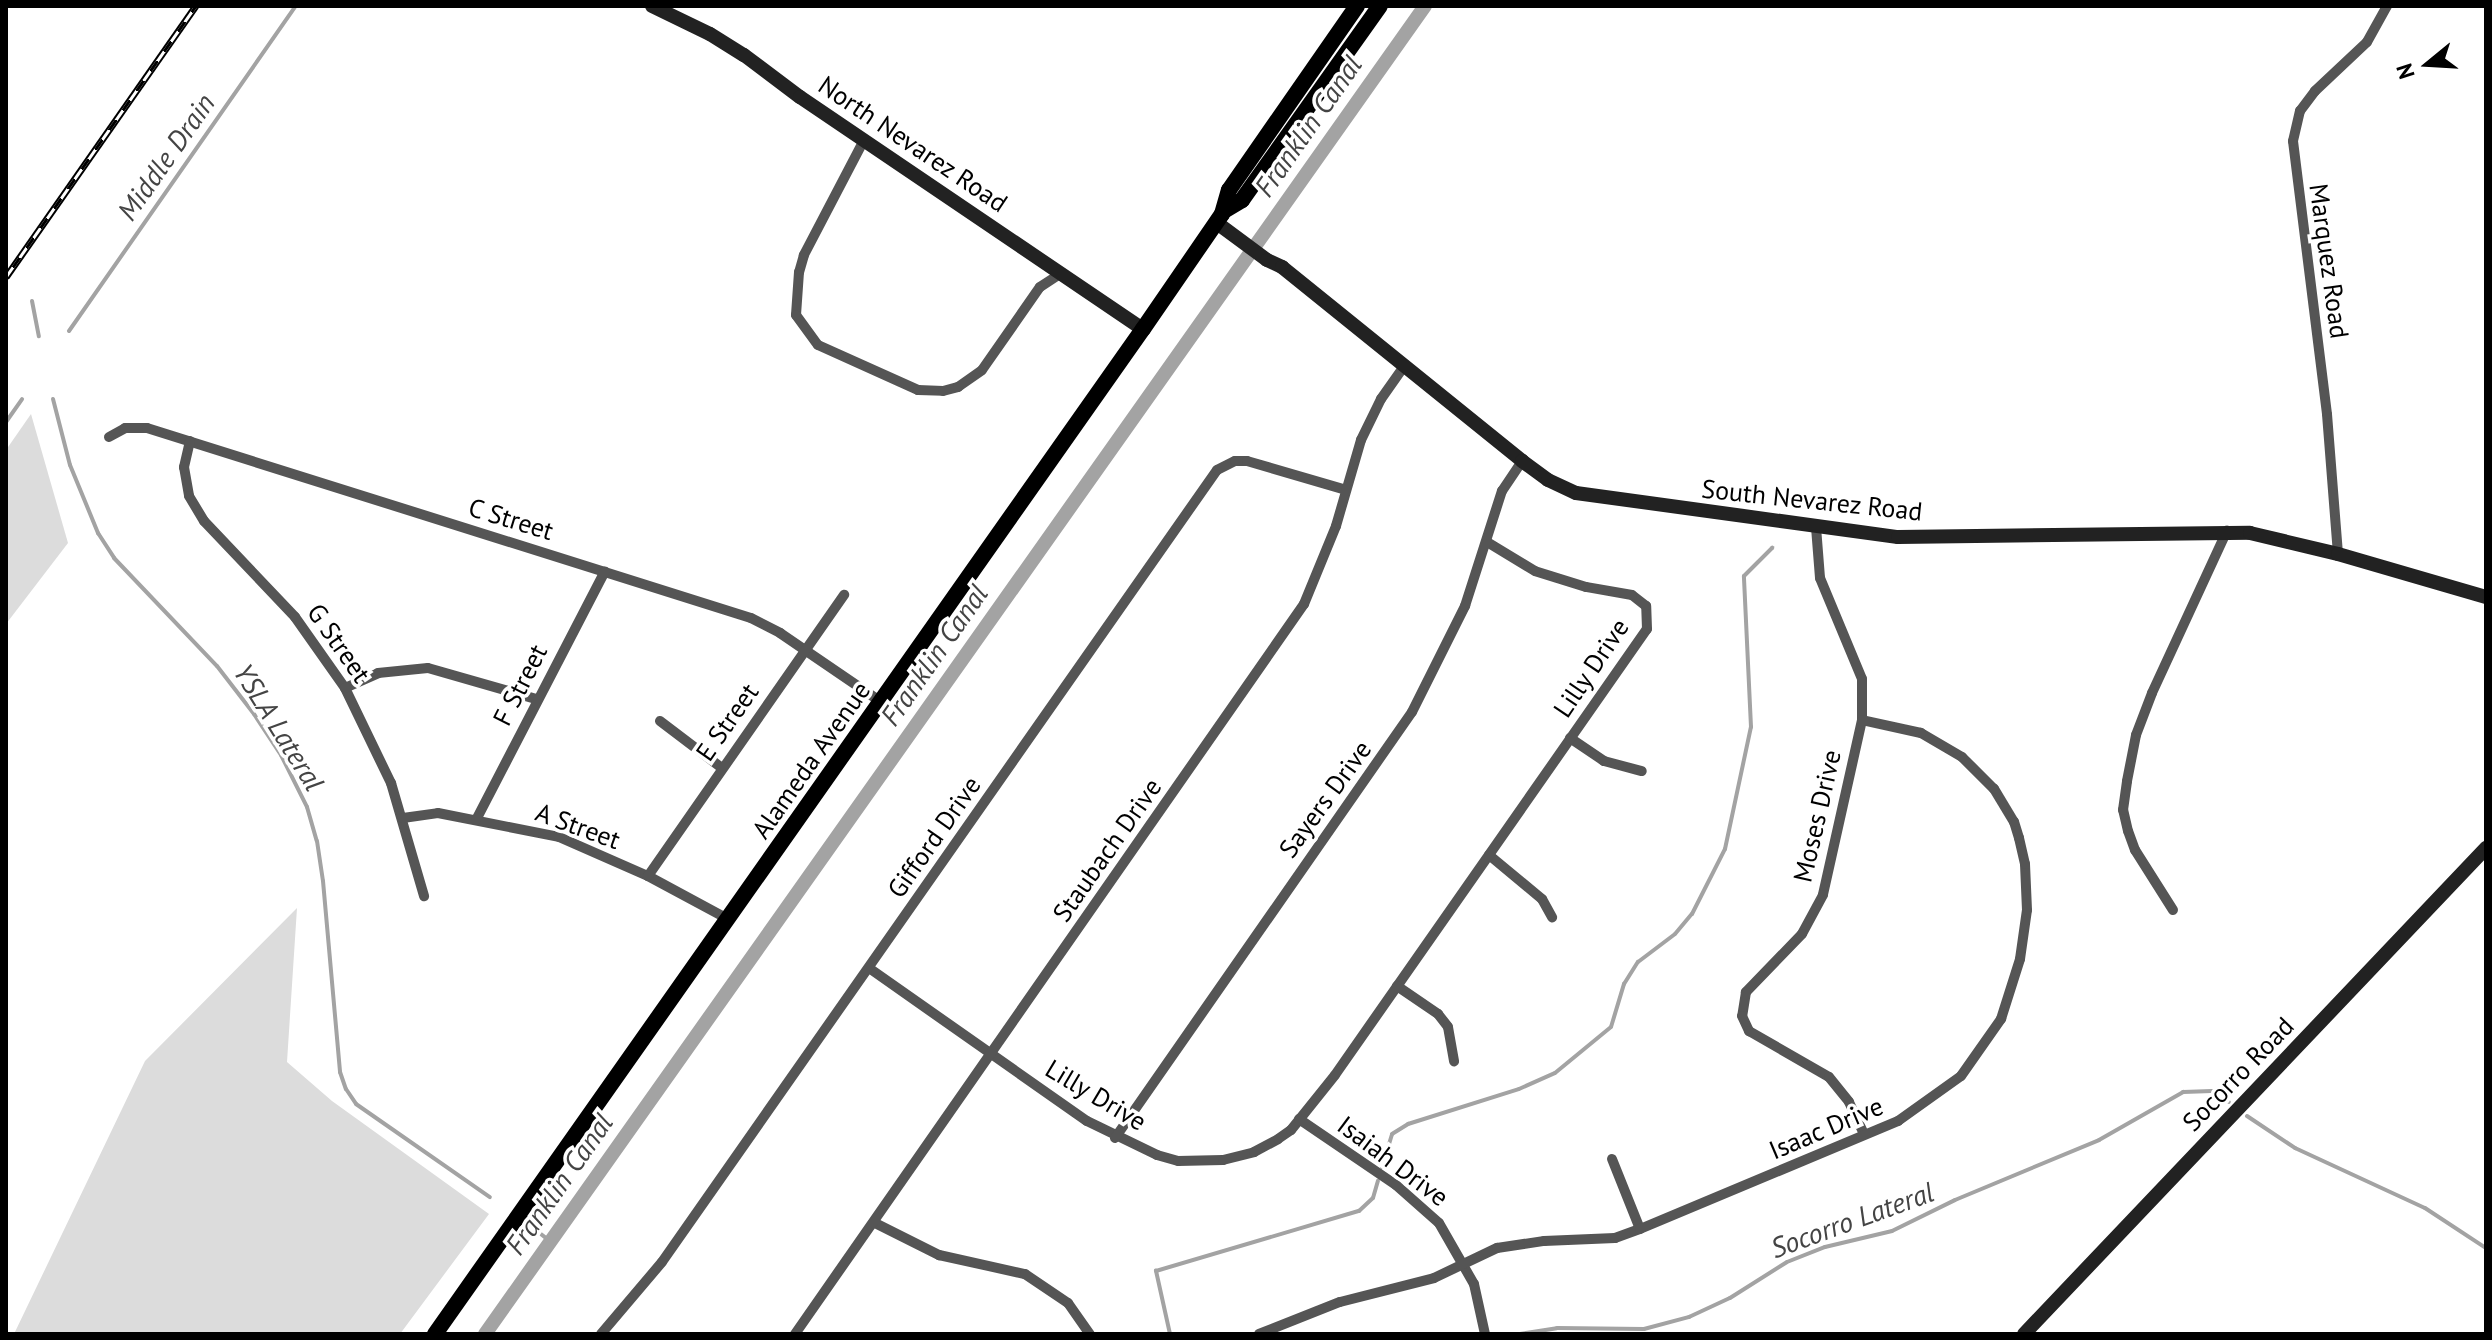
<!DOCTYPE html>
<style>
body{margin:0}
#map{position:relative;width:2492px;height:1340px;overflow:hidden;background:#fff;font-family:"PT Sans",sans-serif}
div>[style]{position:absolute}
.green>*{inset:0;background:#dcdcdc}
.stream>*{height:4px;margin:-2px;padding:0 2px;transform-origin:2px;border-radius:2px;background:#a3a3a3}
.canal>*{height:14px;margin:-7px;padding:0 7px;transform-origin:7px;border-radius:7px;background:#a3a3a3}
.street>*{height:10px;margin:-5px;padding:0 5px;transform-origin:5px;border-radius:5px;background:#555}
.secondary>*{height:14px;margin:-7px;padding:0 7px;transform-origin:7px;border-radius:7px;background:#222}
.primary>*{height:16px;margin:-8px;padding:0 8px;transform-origin:8px;border-radius:8px;background:#000}
.rail>*{height:7px;margin-top:-3.5px;transform-origin:0;background:repeating-linear-gradient(90deg,#fff 0 12px,#000 0 24px);box-sizing:border-box;border-block:2px solid #000}
span{translate:-50% -50%;white-space:nowrap;text-align:center;line-height:1.15;-webkit-text-stroke:7px #fff;paint-order:stroke}
.street-label{font-size:26px;color:#000}
.water-label{font-size:28px;color:#444;font-style:italic}
.frame{position:absolute;inset:0;border:8px solid #000;pointer-events:none}
.north{position:absolute;left:2388px;top:24px;width:80px;height:80px;-webkit-text-stroke:6px #fff;paint-order:stroke;rotate:252deg;font-size:22px;font-weight:700;line-height:32px;text-align:center;color:#000}
.north::after{content:'';display:block;margin:auto;width:28px;height:36px;background:#000;clip-path:polygon(50% 0,100% 100%,50% 72%,0 100%)}
</style>
<div id="map">
<div class="green">
<i style="clip-path:polygon(31px 414px,68px 543px,6px 624px,6px 450px)"></i>
<i style="clip-path:polygon(297px 908px,287px 1062px,332px 1101px,489px 1214px,400px 1334px,14px 1334px,145px 1061px)"></i>
</div>
<div class="stream">
<i style="left:32px;top:301px;width:36px;rotate:79deg"></i>
<i style="left:69px;top:331px;width:396px;rotate:-55.1deg"></i>
<i style="left:53px;top:399px;width:68px;rotate:75.6deg"></i>
<i style="left:70px;top:465px;width:74px;rotate:67.6deg"></i>
<i style="left:98px;top:533px;width:30px;rotate:57deg"></i>
<i style="left:114px;top:558px;width:149px;rotate:46.4deg"></i>
<i style="left:217px;top:666px;width:61px;rotate:52.4deg"></i>
<i style="left:254px;top:714px;width:49px;rotate:56.6deg"></i>
<i style="left:281px;top:755px;width:58px;rotate:63.4deg"></i>
<i style="left:307px;top:807px;width:35px;rotate:74deg"></i>
<i style="left:317px;top:841px;width:40px;rotate:81.5deg"></i>
<i style="left:323px;top:881px;width:192px;rotate:84.9deg"></i>
<i style="left:340px;top:1072px;width:18px;rotate:71deg"></i>
<i style="left:346px;top:1089px;width:18px;rotate:56deg"></i>
<i style="left:356px;top:1104px;width:163px;rotate:34.8deg"></i>
<i style="left:6px;top:422px;width:28px;rotate:-55deg"></i>
<i style="left:2247px;top:1116px;width:58px;rotate:33.7deg"></i>
<i style="left:2295px;top:1148px;width:143px;rotate:24.8deg"></i>
<i style="left:2425px;top:1208px;width:73px;rotate:33.3deg"></i>
<i style="left:1382px;top:1167px;width:34px;rotate:-73deg"></i>
<i style="left:1392px;top:1134px;width:19px;rotate:-32deg"></i>
<i style="left:1408px;top:1124px;width:116px;rotate:-17.5deg"></i>
<i style="left:1519px;top:1089px;width:39px;rotate:-24deg"></i>
<i style="left:1555px;top:1073px;width:72px;rotate:-39.4deg"></i>
<i style="left:1611px;top:1027px;width:45px;rotate:-73.2deg"></i>
<i style="left:1624px;top:984px;width:26px;rotate:-58deg"></i>
<i style="left:1638px;top:962px;width:46px;rotate:-37.1deg"></i>
<i style="left:1675px;top:934px;width:26px;rotate:-50deg"></i>
<i style="left:1692px;top:914px;width:73px;rotate:-63.1deg"></i>
<i style="left:1725px;top:849px;width:125px;rotate:-78deg"></i>
<i style="left:1751px;top:727px;width:151px;rotate:-92.7deg"></i>
<i style="left:1744px;top:576px;width:40px;rotate:-45deg"></i>
<i style="left:537px;top:1231px;width:16px;rotate:38deg"></i>
<i style="left:1170px;top:1334px;width:65px;rotate:-102.5deg"></i>
<i style="left:1156px;top:1271px;width:212px;rotate:-16.5deg"></i>
<i style="left:1359px;top:1211px;width:19px;rotate:-43deg"></i>
<i style="left:1373px;top:1198px;width:18px;rotate:-74deg"></i>
<i style="left:1520px;top:1334px;width:37px;rotate:-9deg"></i>
<i style="left:1557px;top:1328px;width:87px;rotate:0.7deg"></i>
<i style="left:1644px;top:1329px;width:47px;rotate:-14.9deg"></i>
<i style="left:1689px;top:1317px;width:45px;rotate:-24.9deg"></i>
<i style="left:1730px;top:1298px;width:67px;rotate:-32.3deg"></i>
<i style="left:1787px;top:1262px;width:41px;rotate:-21.5deg"></i>
<i style="left:1825px;top:1247px;width:69px;rotate:-13.4deg"></i>
<i style="left:1892px;top:1231px;width:70px;rotate:-26.2deg"></i>
<i style="left:1955px;top:1200px;width:156px;rotate:-22.6deg"></i>
<i style="left:2099px;top:1140px;width:97px;rotate:-29.7deg"></i>
<i style="left:2183px;top:1092px;width:29px;rotate:-2deg"></i>
<i style="left:2212px;top:1091px;width:20px;rotate:33deg"></i>
</div>
<div class="canal">
<i style="left:485px;top:1334px;width:1627px;rotate:-54.71deg"></i>
</div>
<div class="street">
<i style="left:864px;top:140px;width:130px;rotate:117.6deg"></i>
<i style="left:804px;top:255px;width:18px;rotate:106deg"></i>
<i style="left:799px;top:272px;width:43px;rotate:94deg"></i>
<i style="left:796px;top:315px;width:37px;rotate:54deg"></i>
<i style="left:818px;top:345px;width:110px;rotate:24.2deg"></i>
<i style="left:918px;top:390px;width:25px;rotate:2deg"></i>
<i style="left:943px;top:391px;width:16px;rotate:-15deg"></i>
<i style="left:958px;top:387px;width:29px;rotate:-35deg"></i>
<i style="left:982px;top:370px;width:101px;rotate:-55.1deg"></i>
<i style="left:1040px;top:287px;width:24px;rotate:-33deg"></i>
<i style="left:109px;top:437px;width:18px;rotate:-29deg"></i>
<i style="left:125px;top:428px;width:22px"></i>
<i style="left:147px;top:428px;width:633px;rotate:17.46deg"></i>
<i style="left:751px;top:618px;width:33px;rotate:27deg"></i>
<i style="left:780px;top:633px;width:122px;rotate:34.3deg"></i>
<i style="left:190px;top:441px;width:27px;rotate:103deg"></i>
<i style="left:184px;top:467px;width:29px;rotate:80deg"></i>
<i style="left:189px;top:496px;width:29px;rotate:59deg"></i>
<i style="left:204px;top:521px;width:132px;rotate:46.5deg"></i>
<i style="left:295px;top:617px;width:87px;rotate:54.8deg"></i>
<i style="left:345px;top:688px;width:106px;rotate:64.2deg"></i>
<i style="left:391px;top:783px;width:118px;rotate:73.7deg"></i>
<i style="left:1816px;top:527px;width:51px;rotate:85.5deg"></i>
<i style="left:1820px;top:578px;width:109px;rotate:67.4deg"></i>
<i style="left:1862px;top:679px;width:41px;rotate:90deg"></i>
<i style="left:1862px;top:720px;width:179px;rotate:102.6deg"></i>
<i style="left:1823px;top:895px;width:44px;rotate:118.3deg"></i>
<i style="left:1802px;top:934px;width:81px;rotate:134deg"></i>
<i style="left:1746px;top:992px;width:24px;rotate:99deg"></i>
<i style="left:1742px;top:1016px;width:17px;rotate:65deg"></i>
<i style="left:1749px;top:1031px;width:92px;rotate:29.9deg"></i>
<i style="left:1829px;top:1077px;width:32px;rotate:51deg"></i>
<i style="left:1849px;top:1102px;width:35px;rotate:65deg"></i>
<i style="left:2338px;top:554px;width:140px;rotate:-94.5deg"></i>
<i style="left:2327px;top:414px;width:275px;rotate:-97.1deg"></i>
<i style="left:2293px;top:141px;width:31px;rotate:-77deg"></i>
<i style="left:2300px;top:111px;width:25px;rotate:-53deg"></i>
<i style="left:2315px;top:91px;width:71px;rotate:-43.3deg"></i>
<i style="left:2367px;top:42px;width:41px;rotate:-60.9deg"></i>
<i style="left:345px;top:688px;width:36px;rotate:-24deg"></i>
<i style="left:378px;top:673px;width:50px;rotate:-5.7deg"></i>
<i style="left:428px;top:668px;width:112px;rotate:16deg"></i>
<i style="left:660px;top:721px;width:78px;rotate:37.2deg"></i>
<i style="left:1570px;top:738px;width:41px;rotate:34.1deg"></i>
<i style="left:1604px;top:761px;width:39px;rotate:15deg"></i>
<i style="left:403px;top:818px;width:35px;rotate:-8deg"></i>
<i style="left:438px;top:813px;width:123px;rotate:11.2deg"></i>
<i style="left:559px;top:837px;width:97px;rotate:23.7deg"></i>
<i style="left:648px;top:876px;width:91px;rotate:28.3deg"></i>
<i style="left:476px;top:820px;width:280px;rotate:-62.6deg"></i>
<i style="left:1489px;top:855px;width:69px;rotate:39.7deg"></i>
<i style="left:1542px;top:899px;width:21px;rotate:61deg"></i>
<i style="left:648px;top:876px;width:343px;rotate:-55.1deg"></i>
<i style="left:2173px;top:910px;width:71px;rotate:-122.3deg"></i>
<i style="left:2135px;top:850px;width:20px;rotate:-110deg"></i>
<i style="left:2128px;top:831px;width:22px;rotate:-103deg"></i>
<i style="left:2123px;top:810px;width:29px;rotate:-82deg"></i>
<i style="left:2127px;top:781px;width:47px;rotate:-78.9deg"></i>
<i style="left:2136px;top:735px;width:45px;rotate:-69.1deg"></i>
<i style="left:2152px;top:693px;width:179px;rotate:-65.2deg"></i>
<i style="left:869px;top:968px;width:266px;rotate:35.1deg"></i>
<i style="left:1087px;top:1121px;width:78px;rotate:25.9deg"></i>
<i style="left:1157px;top:1155px;width:22px;rotate:16deg"></i>
<i style="left:1178px;top:1161px;width:45px;rotate:-1.3deg"></i>
<i style="left:1223px;top:1160px;width:32px;rotate:-14deg"></i>
<i style="left:1254px;top:1152px;width:27px;rotate:-28deg"></i>
<i style="left:1278px;top:1139px;width:16px;rotate:-35deg"></i>
<i style="left:1291px;top:1130px;width:70px;rotate:-51.3deg"></i>
<i style="left:1335px;top:1075px;width:544px;rotate:-55.03deg"></i>
<i style="left:1647px;top:629px;width:23px;rotate:-92deg"></i>
<i style="left:1646px;top:606px;width:18px;rotate:-142deg"></i>
<i style="left:1632px;top:595px;width:47px;rotate:-170.1deg"></i>
<i style="left:1586px;top:587px;width:53px;rotate:-162.6deg"></i>
<i style="left:1535px;top:571px;width:56px;rotate:-148.9deg"></i>
<i style="left:1397px;top:986px;width:50px;rotate:34.3deg"></i>
<i style="left:1438px;top:1014px;width:16px;rotate:52deg"></i>
<i style="left:1448px;top:1027px;width:35px;rotate:80deg"></i>
<i style="left:1299px;top:1119px;width:117px;rotate:34.2deg"></i>
<i style="left:1396px;top:1185px;width:57px;rotate:41.5deg"></i>
<i style="left:1439px;top:1223px;width:70px;rotate:60.2deg"></i>
<i style="left:1474px;top:1284px;width:51px;rotate:77.6deg"></i>
<i style="left:1115px;top:1138px;width:519px;rotate:-55.12deg"></i>
<i style="left:1412px;top:712px;width:119px;rotate:-63.4deg"></i>
<i style="left:1465px;top:606px;width:121px;rotate:-72.2deg"></i>
<i style="left:1502px;top:491px;width:36px;rotate:-56deg"></i>
<i style="left:1612px;top:1159px;width:75px;rotate:68.2deg"></i>
<i style="left:875px;top:1223px;width:72px;rotate:26.6deg"></i>
<i style="left:939px;top:1255px;width:88px;rotate:12.5deg"></i>
<i style="left:1025px;top:1274px;width:52px;rotate:34deg"></i>
<i style="left:1068px;top:1303px;width:38px;rotate:55deg"></i>
<i style="left:601px;top:1334px;width:94px;rotate:-49.7deg"></i>
<i style="left:662px;top:1262px;width:967px;rotate:-54.98deg"></i>
<i style="left:1217px;top:470px;width:20px;rotate:-27deg"></i>
<i style="left:1235px;top:461px;width:12px"></i>
<i style="left:1247px;top:461px;width:103px;rotate:16.3deg"></i>
<i style="left:795px;top:1334px;width:890px;rotate:-55.11deg"></i>
<i style="left:1304px;top:604px;width:84px;rotate:-67.7deg"></i>
<i style="left:1336px;top:526px;width:90px;rotate:-73.8deg"></i>
<i style="left:1361px;top:440px;width:46px;rotate:-64deg"></i>
<i style="left:1381px;top:399px;width:42px;rotate:-54.8deg"></i>
<i style="left:1259px;top:1334px;width:87px;rotate:-21.6deg"></i>
<i style="left:1340px;top:1302px;width:97px;rotate:-14.3deg"></i>
<i style="left:1434px;top:1278px;width:70px;rotate:-25.5deg"></i>
<i style="left:1497px;top:1248px;width:48px;rotate:-8.5deg"></i>
<i style="left:1544px;top:1241px;width:71px;rotate:-2.4deg"></i>
<i style="left:1615px;top:1238px;width:27px;rotate:-20deg"></i>
<i style="left:1640px;top:1229px;width:280px;rotate:-22.7deg"></i>
<i style="left:1898px;top:1121px;width:77px;rotate:-35.5deg"></i>
<i style="left:1961px;top:1076px;width:70px;rotate:-54.9deg"></i>
<i style="left:2001px;top:1019px;width:63px;rotate:-72.4deg"></i>
<i style="left:2020px;top:959px;width:49px;rotate:-81.9deg"></i>
<i style="left:2027px;top:910px;width:46px;rotate:-92.5deg"></i>
<i style="left:2025px;top:864px;width:27px;rotate:-103deg"></i>
<i style="left:2019px;top:838px;width:17px;rotate:-107deg"></i>
<i style="left:2014px;top:822px;width:39px;rotate:-121deg"></i>
<i style="left:1994px;top:789px;width:45px;rotate:-135deg"></i>
<i style="left:1962px;top:757px;width:48px;rotate:-149.7deg"></i>
<i style="left:1921px;top:733px;width:60px;rotate:-167.6deg"></i>
</div>
<div class="secondary">
<i style="left:652px;top:6px;width:64px;rotate:25.8deg"></i>
<i style="left:710px;top:34px;width:40px;rotate:32deg"></i>
<i style="left:744px;top:55px;width:70px;rotate:36.9deg"></i>
<i style="left:800px;top:97px;width:414px;rotate:34.1deg"></i>
<i style="left:1217px;top:223px;width:62px;rotate:36.5deg"></i>
<i style="left:1267px;top:260px;width:17px;rotate:25deg"></i>
<i style="left:1282px;top:267px;width:309px;rotate:38.9deg"></i>
<i style="left:1522px;top:461px;width:32px;rotate:36deg"></i>
<i style="left:1548px;top:480px;width:31px;rotate:25deg"></i>
<i style="left:1576px;top:493px;width:325px;rotate:7.8deg"></i>
<i style="left:1898px;top:537px;width:352px;rotate:-0.7deg"></i>
<i style="left:2250px;top:533px;width:90px;rotate:13.4deg"></i>
<i style="left:2338px;top:554px;width:154px;rotate:16.2deg"></i>
<i style="left:2024px;top:1334px;width:671px;rotate:-46.45deg"></i>
</div>
<div class="primary">
<i style="left:1224px;top:211px;width:21px;rotate:-31deg"></i>
<i style="left:1242px;top:200px;width:238px;rotate:-54.6deg"></i>
<i style="left:435px;top:1334px;width:1229px;rotate:-54.84deg"></i>
<i style="left:1143px;top:329px;width:140px;rotate:-55.5deg"></i>
<i style="left:1222px;top:214px;width:25px;rotate:-74deg"></i>
<i style="left:1229px;top:190px;width:224px;rotate:-55.2deg"></i>
</div>
<div class="rail">
<i style="left:6px;top:277px;width:331px;rotate:-55deg"></i>
</div>
<div class="street-label">
<span style="left:913px;top:144px;rotate:34deg">North Nevarez Road</span>
<span style="left:2329px;top:261px;rotate:82deg">Marquez Road</span>
<span style="left:1812px;top:500px;rotate:6deg">South Nevarez Road</span>
<span style="left:511px;top:519px;rotate:17deg">C Street</span>
<span style="left:339px;top:643px;rotate:55deg">G Street</span>
<span style="left:1591px;top:668px;rotate:-56deg">Lilly Drive</span>
<span style="left:520px;top:685px;rotate:-63deg">F Street</span>
<span style="left:727px;top:722px;rotate:-55deg">E Street</span>
<span style="left:811px;top:760px;rotate:-55deg">Alameda Avenue</span>
<span style="left:1325px;top:799px;rotate:-54deg">Sayers Drive</span>
<span style="left:1817px;top:816px;rotate:-77deg">Moses Drive</span>
<span style="left:578px;top:826px;rotate:20deg">A Street</span>
<span style="left:934px;top:837px;rotate:-55deg">Gifford Drive</span>
<span style="left:1107px;top:850px;rotate:-55deg">Staubach Drive</span>
<span style="left:2238px;top:1074px;rotate:-46deg">Socorro Road</span>
<span style="left:1096px;top:1095px;rotate:31deg">Lilly Drive</span>
<span style="left:1826px;top:1128px;rotate:-23deg">Isaac Drive</span>
<span style="left:1393px;top:1161px;rotate:37deg">Isaiah Drive</span>
</div>
<div class="water-label">
<span style="left:1308px;top:126px;rotate:-55deg">Franklin Canal</span>
<span style="left:166px;top:157px;rotate:-55deg">Middle Drain</span>
<span style="left:934px;top:655px;rotate:-55deg">Franklin Canal</span>
<span style="left:279px;top:727px;rotate:58deg">YSLA Lateral</span>
<span style="left:559px;top:1184px;rotate:-55deg">Franklin Canal</span>
<span style="left:1852px;top:1220px;rotate:-20deg">Socorro Lateral</span>
</div>
<div class="frame"></div>
<div class="north">N</div>
</div>
